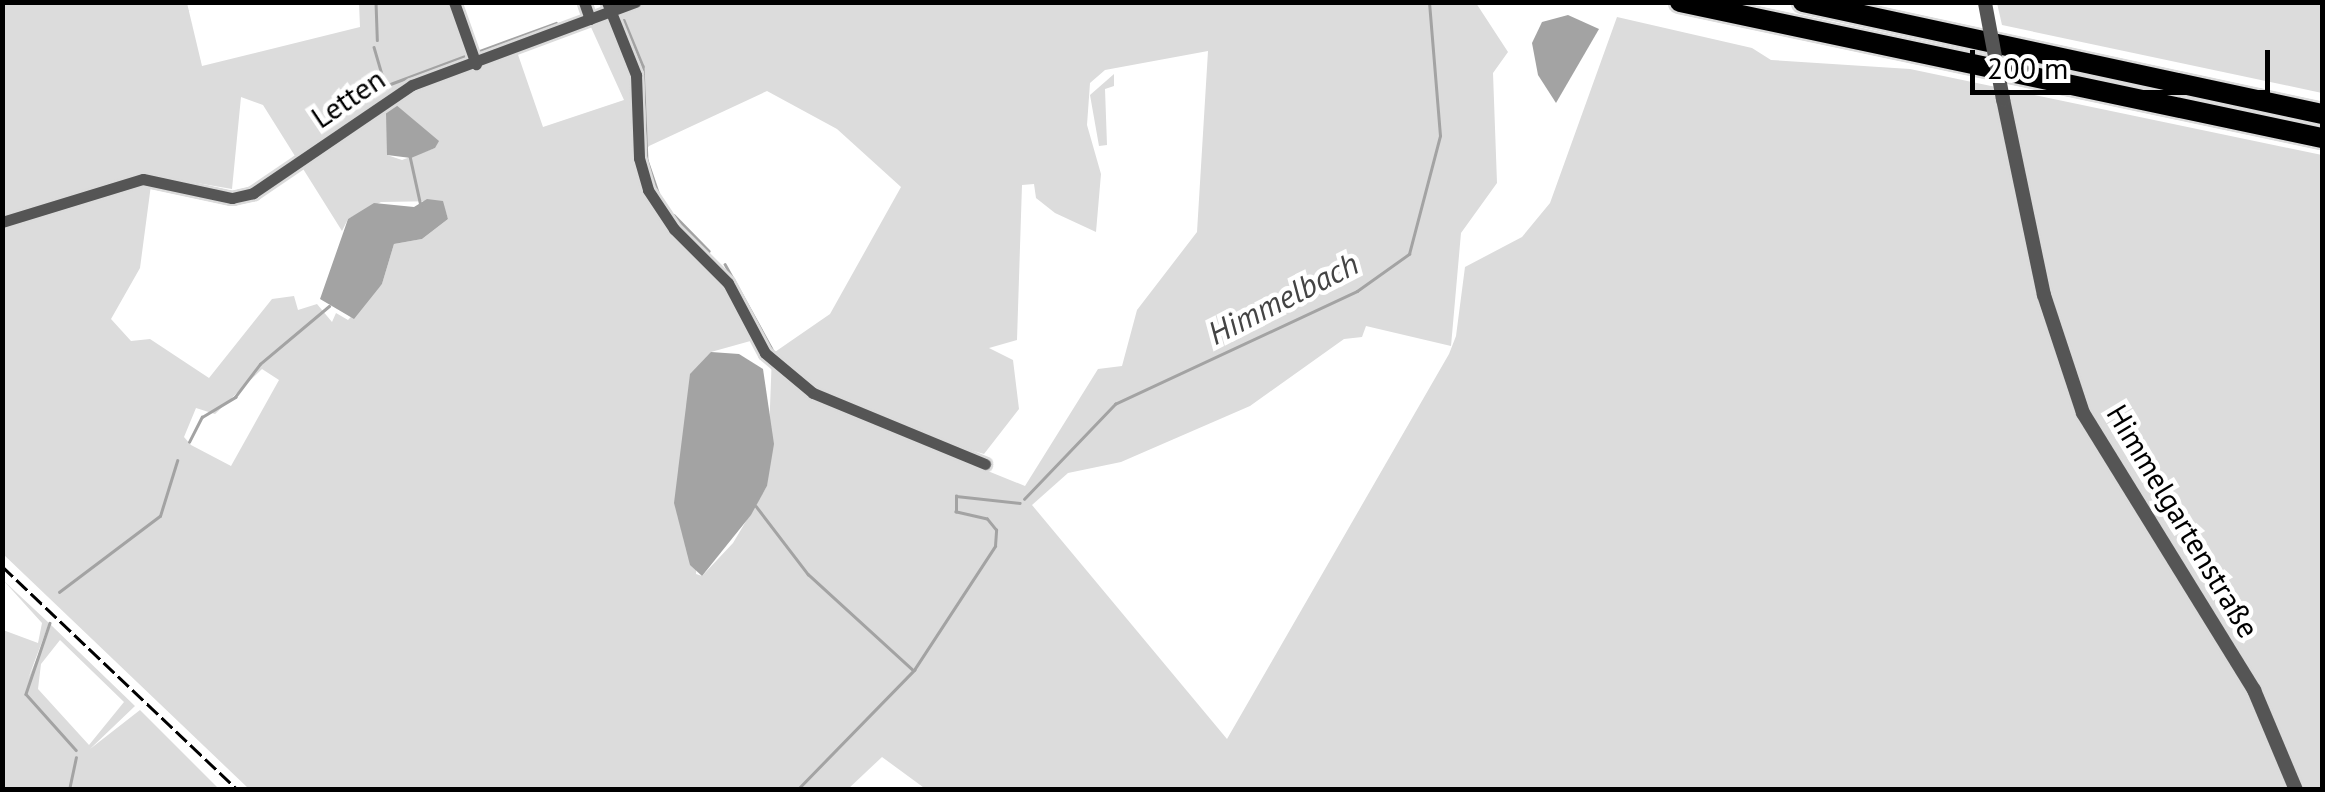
<!DOCTYPE html>
<meta charset="utf-8">
<style>
body{margin:0}
#map{position:relative;width:2325px;height:792px;overflow:hidden;background:#fff;font-family:"PT Sans",sans-serif}
div>[style]{position:absolute}
.green>*{inset:0;background:#dcdcdc}
.water>*{inset:0;background:#a3a3a3}
.stream>*{height:2.5px;margin:-1.25px;padding:0 1.25px;transform-origin:1.25px;border-radius:1.25px;background:#a3a3a3}
.roads{filter:drop-shadow(2px 0 #dbdbdb) drop-shadow(-2px 0 #dbdbdb) drop-shadow(0 2px #dbdbdb) drop-shadow(0 -2px #dbdbdb)}
.minor>*{height:11px;margin:-5.5px;padding:0 5.5px;transform-origin:5.5px;border-radius:5.5px;background:#555}
.tertiary>*{height:14px;margin:-7px;padding:0 7px;transform-origin:7px;border-radius:7px;background:#555}
.motorway>*{height:20px;margin:-10px;padding:0 10px;transform-origin:10px;border-radius:10px;background:#000}
.rail>*{height:2.5px;margin-top:-1.25px;transform-origin:0;background:repeating-linear-gradient(90deg,#000 0 15px,transparent 0 20px)}
.tertiary-bridge>*{height:14px;margin:-7px;padding:0 7px;transform-origin:7px;border-radius:7px;background:#555}
span{translate:-50% -50%;white-space:nowrap;text-align:center;line-height:1.15;-webkit-text-stroke:9px #fff;paint-order:stroke}
.street-label{font-size:30px;color:#000}
.water-label{font-size:32px;color:#444;font-style:italic}
.frame{position:absolute;inset:0;border:5px solid #000;pointer-events:none}
.scale{position:absolute;left:1970px;top:50px;width:300px;height:45px;box-sizing:border-box;border:5px solid #000;border-top:0;padding-left:12px;font-size:30px;line-height:35px;white-space:nowrap;color:#000;-webkit-text-stroke:8px #fff;paint-order:stroke}
</style>
<div id="map">
<div class="green">
<i style="clip-path:polygon(evenodd,2px 3px,187px 3px,202px 66px,360px 27px,359px 3px,448px 3px,470px 61px,515px 46px,543px 127px,624px 100px,590px 25px,647px 3px,1476px 3px,1508px 52px,1493px 73px,1497px 183px,1461px 233px,1451px 346px,1366px 326px,1362px 337px,1344px 339px,1250px 406px,1121px 462px,1068px 473px,1032px 505px,1227px 739px,1449px 354px,1456px 336px,1465px 267px,1522px 237px,1550px 203px,1617px 17px,1752px 48px,1771px 60px,1910px 69px,2322px 155px,2322px 789px,927px 790px,882px 757px,848px 789px,249px 789px,3px 554px,2px 3px,1208px 51px,1197px 232px,1137px 310px,1122px 366px,1098px 369px,1025px 486px,931px 448px,935px 440px,984px 454px,1019px 409px,1013px 360px,989px 348px,1017px 340px,1022px 185px,1034px 184px,1036px 198px,1055px 213px,1096px 232px,1101px 174px,1087px 125px,1090px 83px,1105px 70px,1208px 51px,2px 3px,767px 91px,837px 129px,901px 187px,830px 314px,772px 354px,767px 486px,733px 543px,702px 576px,696px 574px,711px 352px,754px 340px,733px 297px,644px 188px,636px 163px,649px 146px,767px 91px,2px 3px,241px 97px,263px 105px,342px 231px,348px 219px,381px 202px,442px 201px,448px 219px,422px 239px,394px 244px,382px 284px,348px 320px,336px 313px,332px 322px,317px 304px,298px 310px,294px 296px,272px 299px,209px 378px,150px 339px,131px 341px,111px 319px,140px 268px,151px 185px,144px 174px,232px 189px,241px 97px,2px 3px,412px 121px,435px 148px,402px 160px,387px 155px,388px 136px,412px 121px,2px 3px,262px 369px,279px 380px,231px 466px,191px 445px,184px 437px,196px 408px,215px 414px,262px 369px)"></i>
<i style="clip-path:polygon(1997px 3px,2322px 3px,2322px 93px,2002px 25px)"></i>
<i style="clip-path:polygon(1114px 74px,1114px 86px,1105px 89px,1107px 145px,1099px 146px,1090px 95px)"></i>
<i style="clip-path:polygon(evenodd,3px 580px,49px 623px,28px 679px,51px 625px,135px 706px,90px 749px,140px 710px,219px 789px,3px 789px,3px 630px,38px 643px,42px 623px,3px 580px,60px 640px,124px 702px,89px 745px,38px 689px,41px 664px,60px 640px)"></i>
</div>
<div class="water">
<i style="clip-path:polygon(1568px 15px,1599px 29px,1556px 103px,1538px 75px,1532px 43px,1542px 22px)"></i>
<i style="clip-path:polygon(395px 104px,439px 141px,435px 148px,411px 158px,387px 155px,386px 113px)"></i>
<i style="clip-path:polygon(427px 199px,443px 201px,448px 219px,422px 239px,394px 244px,382px 284px,354px 319px,320px 299px,348px 219px,374px 203px,414px 207px)"></i>
<i style="clip-path:polygon(711px 352px,739px 354px,763px 369px,774px 444px,767px 486px,751px 515px,702px 576px,690px 565px,674px 503px,690px 374px)"></i>
</div>
<div class="stream">
<i style="left:376px;top:2px;width:38px;rotate:88deg"></i>
<i style="left:624px;top:20px;width:50px;rotate:67.6deg"></i>
<i style="left:643px;top:66px;width:94px;rotate:87.6deg"></i>
<i style="left:647px;top:160px;width:40px;rotate:71.1deg"></i>
<i style="left:374px;top:47px;width:43px;rotate:73.7deg"></i>
<i style="left:477px;top:52px;width:84px;rotate:-20.2deg"></i>
<i style="left:385px;top:86px;width:91px;rotate:-20.6deg"></i>
<i style="left:410px;top:156px;width:51px;rotate:77.6deg"></i>
<i style="left:674px;top:215px;width:50px;rotate:45.8deg"></i>
<i style="left:725px;top:264px;width:97px;rotate:61.1deg"></i>
<i style="left:189px;top:442px;width:28px;rotate:-63deg"></i>
<i style="left:202px;top:417px;width:39px;rotate:-31deg"></i>
<i style="left:235px;top:397px;width:41px;rotate:-52.9deg"></i>
<i style="left:260px;top:364px;width:90px;rotate:-40deg"></i>
<i style="left:1024px;top:499px;width:132px;rotate:-46.2deg"></i>
<i style="left:1115px;top:404px;width:267px;rotate:-25deg"></i>
<i style="left:1357px;top:291px;width:64px;rotate:-35.4deg"></i>
<i style="left:1409px;top:254px;width:122px;rotate:-75.3deg"></i>
<i style="left:1440px;top:136px;width:134px;rotate:-94.7deg"></i>
<i style="left:756px;top:506px;width:86px;rotate:52.6deg"></i>
<i style="left:808px;top:574px;width:141px;rotate:42.4deg"></i>
<i style="left:59px;top:592px;width:126px;rotate:-37deg"></i>
<i style="left:160px;top:516px;width:58px;rotate:-72.8deg"></i>
<i style="left:50px;top:623px;width:75px;rotate:108.7deg"></i>
<i style="left:26px;top:694px;width:75px;rotate:48.2deg"></i>
<i style="left:69px;top:790px;width:33px;rotate:-78deg"></i>
<i style="left:797px;top:790px;width:168px;rotate:-45.7deg"></i>
<i style="left:914px;top:670px;width:148px;rotate:-56.8deg"></i>
<i style="left:995px;top:546px;width:16px;rotate:-86deg"></i>
<i style="left:996px;top:530px;width:14px;rotate:-129deg"></i>
<i style="left:987px;top:519px;width:32px;rotate:-167deg"></i>
<i style="left:956px;top:512px;width:16px;rotate:-90deg"></i>
<i style="left:956px;top:496px;width:64px;rotate:6.2deg"></i>
</div>
<div class="roads">
<div class="minor">
<i style="left:454px;top:2px;width:66px;rotate:70.5deg"></i>
<i style="left:584px;top:2px;width:18px;rotate:71deg"></i>
<i style="left:607px;top:2px;width:79px;rotate:68.3deg"></i>
<i style="left:636px;top:75px;width:83px;rotate:87.9deg"></i>
<i style="left:639px;top:158px;width:33px;rotate:74deg"></i>
<i style="left:648px;top:190px;width:47px;rotate:56.3deg"></i>
<i style="left:674px;top:229px;width:76px;rotate:45deg"></i>
<i style="left:728px;top:283px;width:79px;rotate:62.1deg"></i>
<i style="left:765px;top:353px;width:62px;rotate:39.8deg"></i>
<i style="left:813px;top:393px;width:186px;rotate:22.4deg"></i>
<i style="left:2px;top:222px;width:147px;rotate:-17deg"></i>
<i style="left:143px;top:179px;width:91px;rotate:12.1deg"></i>
<i style="left:232px;top:198px;width:22px;rotate:-13deg"></i>
<i style="left:253px;top:193px;width:192px;rotate:-34.2deg"></i>
<i style="left:412px;top:85px;width:238px;rotate:-20.4deg"></i>
</div>
<div class="tertiary">
<i style="left:2003px;top:99px;width:200px;rotate:78.2deg"></i>
<i style="left:2044px;top:295px;width:124px;rotate:71.7deg"></i>
<i style="left:2083px;top:413px;width:326px;rotate:58.3deg"></i>
<i style="left:2254px;top:690px;width:108px;rotate:67.2deg"></i>
</div>
<div class="motorway">
<i style="left:1680px;top:2px;width:656px;rotate:11.96deg"></i>
<i style="left:1803px;top:2px;width:531px;rotate:12.18deg"></i>
</div>
</div>
<div class="rail">
<i style="left:2px;top:566px;width:325px;rotate:43.5deg"></i>
</div>
<div class="tertiary-bridge">
<i style="left:1985px;top:3px;width:98px;rotate:79.4deg"></i>
</div>
<div class="street-label">
<span style="left:348px;top:98px;rotate:-34deg">Letten</span>
<span style="left:2183px;top:521px;rotate:59deg">Himmelgartenstraße</span>
</div>
<div class="water-label">
<span style="left:1283px;top:298px;rotate:-27deg">Himmelbach</span>
</div>
<div class="frame"></div>
<div class="scale">200 m</div>
</div>
